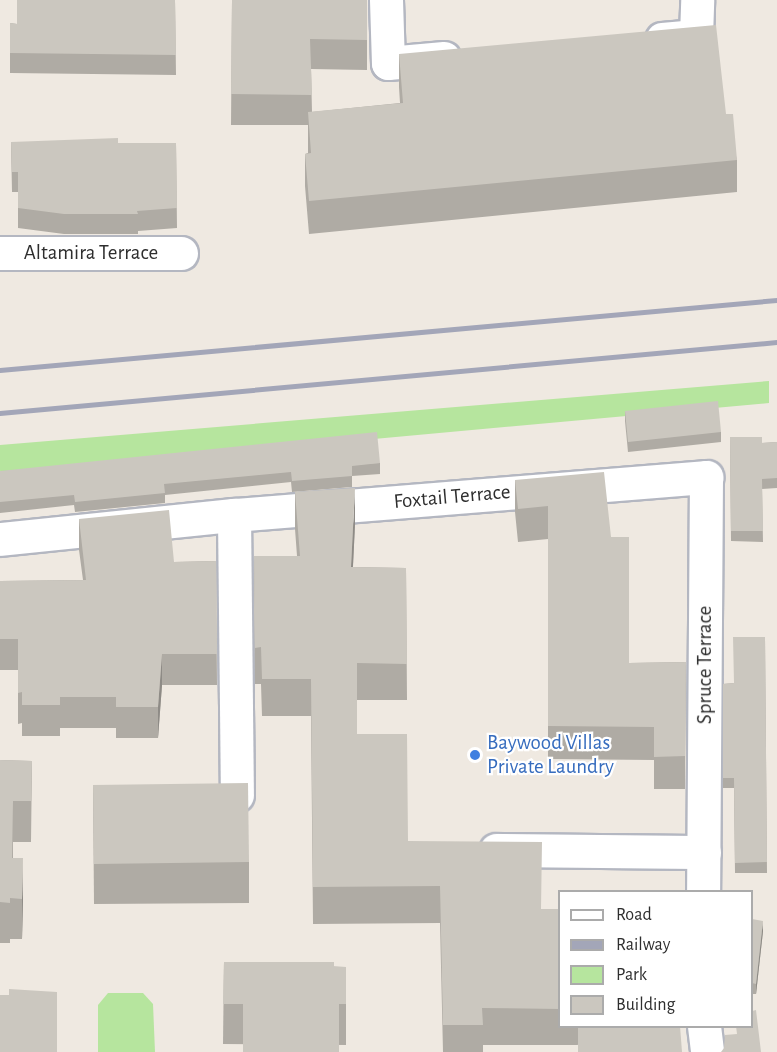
<!DOCTYPE html>
<style>
body{margin:0}
#map{position:relative;width:777px;height:1052px;overflow:hidden;background:#efe9e1;font-family:"Alegreya Sans",sans-serif}
div>[style]{position:absolute}
.green>*{inset:0;background:#b6e59e}
.roads{filter:drop-shadow(2px 0 #b4b7c1) drop-shadow(-2px 0 #b4b7c1) drop-shadow(0 2px #b4b7c1) drop-shadow(0 -2px #b4b7c1)}
.street>*{height:33px;margin:-16.5px;padding:0 16.5px;transform-origin:16.5px;border-radius:16.5px;background:#fff}
.rail>*{height:4.5px;margin:-2.25px;padding:0 2.25px;transform-origin:2.25px;border-radius:2.25px;background:#a3a6b8}
.wall>*{inset:0;background:#afaba4}
.shaded-wall>*{inset:0;background:#8e8b86}
.building>*{inset:0;background:#cbc7bf}
.dots>*{width:16px;height:16px;translate:-50% -50%;box-sizing:border-box;border:3px solid #fff;border-radius:50%}
span{translate:-50% -50%;white-space:nowrap;text-align:center;line-height:1.15;-webkit-text-stroke:4.5px #fff;paint-order:stroke}
.street-label{font-size:21px;color:#2e2e2e}
.shop-label{font-size:21px;color:#366cbe}
.left{translate:0 -50%;text-align:left}
.legend{position:absolute;left:558px;top:890px;width:195px;height:138px;box-sizing:border-box;background:#fff;border:2px solid #ababab;margin:0;padding:8px 10px;list-style:none;font-size:18px;color:#2e2e2e}
.legend li{display:flex;align-items:center;gap:12px;height:30px}
.legend b{width:30px;border:2px solid #ababab}
</style>
<div id="map">
<div class="green">
<i style="clip-path:polygon(769px 381px,769px 403px,0 473px,0 445px)"></i>
<i style="clip-path:polygon(108px 993px,143px 993px,153px 1004px,155px 1052px,98px 1052px,98px 1005px)"></i>
</div>
<div class="roads">
<div class="street">
<i style="left:386px;top:0;width:63px;rotate:88.2deg"></i>
<i style="left:388px;top:63px;width:56px;rotate:-5.1deg"></i>
<i style="left:662px;top:39px;width:34px;rotate:-5deg"></i>
<i style="left:696px;top:36px;width:36px;rotate:-88deg"></i>
<i style="left:0;top:253px;width:181px"></i>
<i style="left:234px;top:515px;width:280px;rotate:89.4deg"></i>
<i style="left:0;top:539px;width:235px;rotate:-5.9deg"></i>
<i style="left:234px;top:515px;width:474px;rotate:-4.6deg"></i>
<i style="left:706px;top:477px;width:415px;rotate:90.4deg"></i>
<i style="left:496px;top:850px;width:208px;rotate:0.6deg"></i>
<i style="left:704px;top:1026px;width:26px;rotate:83deg"></i>
</div>
</div>
<div class="rail">
<i style="left:0;top:370px;width:780px;rotate:-5.15deg"></i>
<i style="left:0;top:413px;width:780px;rotate:-5.22deg"></i>
</div>
<div class="wall">
<i style="clip-path:polygon(175px 0,176px 75px,10px 73px,10px 23px,17px 24px)"></i>
<i style="clip-path:polygon(232px 0,367px 0,367px 70px,311px 69px,312px 112px,400px 103px,399px 87px,399px 54px,726px 114px,737px 160px,737px 192px,309px 234px,305px 186px,305px 154px,308px 153px,308px 125px,231px 125px)"></i>
<i style="clip-path:polygon(11px 142px,118px 143px,176px 143px,177px 228px,138px 231px,138px 234px,64px 234px,18px 228px,18px 192px,12px 192px)"></i>
<i style="clip-path:polygon(625px 411px,721px 432px,721px 442px,628px 452px,625px 421px)"></i>
<i style="clip-path:polygon(730px 437px,762px 443px,777px 442px,777px 488px,762px 489px,763px 542px,731px 541px)"></i>
<i style="clip-path:polygon(380px 463px,380px 474px,352px 476px,352px 487px,292px 492px,291px 482px,165px 495px,165px 503px,75px 512px,74px 505px,0 513px,0 471px)"></i>
<i style="clip-path:polygon(515px 480px,611px 537px,629px 663px,686px 662px,685px 789px,654px 789px,654px 760px,548px 759px,548px 539px,518px 542px,515px 512px)"></i>
<i style="clip-path:polygon(295px 492px,355px 524px,353px 567px,406px 568px,407px 700px,357px 700px,357px 734px,408px 841px,541px 909px,560px 909px,560px 1026px,680px 1026px,577px 1045px,483px 1045px,483px 1052px,443px 1052px,440px 923px,313px 924px,311px 716px,262px 716px,261px 684px,255px 684px,254px 556px,297px 556px,295px 529px)"></i>
<i style="clip-path:polygon(79px 519px,174px 562px,216px 561px,217px 685px,162px 685px,158px 738px,116px 738px,116px 728px,60px 728px,60px 736px,22px 736px,22px 723px,18px 724px,18px 670px,0 670px,0 581px,83px 580px,79px 550px)"></i>
<i style="clip-path:polygon(765px 637px,767px 873px,735px 873px,734px 788px,723px 788px,723px 684px,734px 683px)"></i>
<i style="clip-path:polygon(0 760px,32px 761px,31px 842px,13px 842px,13px 858px,23px 899px,22px 939px,10px 939px,10px 943px,0 943px)"></i>
<i style="clip-path:polygon(93px 785px,249px 862px,249px 903px,94px 904px)"></i>
<i style="clip-path:polygon(752px 919px,763px 931px,756px 994px,752px 994px)"></i>
<i style="clip-path:polygon(224px 962px,346px 967px,346px 1045px,223px 1044px)"></i>
</div>
<div class="shaded-wall">
<i style="clip-path:polygon(355px 488px,355px 524px,351px 604px,351px 567px)"></i>
<i style="clip-path:polygon(162px 654px,162px 685px,158px 738px,158px 707px)"></i>
<i style="clip-path:polygon(23px 858px,23px 899px,22px 939px,22px 899px)"></i>
<i style="clip-path:polygon(763px 921px,763px 931px,756px 994px,756px 984px)"></i>
</div>
<div class="building">
<i style="clip-path:polygon(17px 0,175px 0,176px 55px,10px 53px,10px 23px,17px 24px)"></i>
<i style="clip-path:polygon(232px 0,367px 0,367px 40px,310px 39px,312px 95px,231px 94px)"></i>
<i style="clip-path:polygon(716px 25px,726px 114px,733px 114px,737px 160px,309px 201px,305px 154px,311px 153px,308px 112px,403px 103px,399px 54px)"></i>
<i style="clip-path:polygon(118px 138px,118px 143px,176px 143px,177px 208px,137px 211px,138px 214px,64px 214px,18px 208px,18px 172px,12px 172px,11px 142px)"></i>
<i style="clip-path:polygon(718px 401px,721px 432px,628px 442px,625px 411px)"></i>
<i style="clip-path:polygon(377px 432px,380px 463px,352px 466px,352px 476px,292px 481px,291px 472px,164px 484px,165px 493px,75px 502px,74px 495px,0 502px,0 471px)"></i>
<i style="clip-path:polygon(730px 437px,762px 437px,762px 443px,777px 442px,777px 478px,762px 479px,763px 531px,731px 531px)"></i>
<i style="clip-path:polygon(604px 472px,611px 537px,629px 537px,629px 663px,686px 662px,685px 756px,654px 757px,654px 727px,548px 726px,548px 506px,518px 509px,515px 480px)"></i>
<i style="clip-path:polygon(355px 488px,351px 567px,406px 568px,407px 664px,357px 663px,357px 734px,407px 734px,408px 841px,542px 842px,541px 909px,560px 909px,560px 1009px,482px 1008px,483px 1025px,443px 1025px,440px 886px,313px 887px,311px 679px,262px 679px,261px 647px,255px 648px,254px 556px,300px 556px,295px 492px)"></i>
<i style="clip-path:polygon(169px 510px,174px 562px,216px 561px,217px 654px,162px 654px,158px 707px,116px 707px,116px 697px,60px 697px,60px 705px,22px 705px,22px 692px,18px 693px,18px 639px,0 639px,0 581px,86px 580px,79px 519px)"></i>
<i style="clip-path:polygon(733px 637px,765px 637px,767px 862px,735px 863px,734px 778px,723px 778px,723px 684px,734px 683px)"></i>
<i style="clip-path:polygon(0 760px,32px 761px,31px 801px,13px 801px,12px 858px,23px 858px,22px 899px,10px 898px,10px 903px,0 902px)"></i>
<i style="clip-path:polygon(248px 783px,249px 862px,94px 864px,93px 785px)"></i>
<i style="clip-path:polygon(752px 919px,763px 921px,756px 984px,752px 983px)"></i>
<i style="clip-path:polygon(224px 962px,334px 962px,334px 967px,346px 967px,346px 1004px,339px 1004px,339px 1052px,243px 1052px,243px 1004px,223px 1004px)"></i>
<i style="clip-path:polygon(9px 989px,57px 992px,57px 1052px,0 1052px,0 995px,9px 995px)"></i>
<i style="clip-path:polygon(756px 1010px,761px 1052px,721px 1052px,724px 1048px,725px 1035px,737px 1034px,736px 1026px,752px 1026px,752px 1011px)"></i>
<i style="clip-path:polygon(578px 1026px,680px 1026px,682px 1052px,578px 1052px)"></i>
</div>
<div class="dots">
<i style="left:475px;top:755px;background:#3f7fe0"></i>
</div>
<div class="street-label">
<span style="left:91px;top:253px">Altamira Terrace</span>
<span style="left:452px;top:497px;rotate:-5deg">Foxtail Terrace</span>
<span style="left:705px;top:665px;rotate:-90deg">Spruce Terrace</span>
</div>
<div class="shop-label">
<span class="left" style="left:487px;top:755px">Baywood Villas<br>Private Laundry</span>
</div>
<ul class="legend">
<li><b style="height:8px;background:#fff"></b>Road</li>
<li><b style="height:8px;background:#a3a6b8"></b>Railway</li>
<li><b style="height:16px;background:#b6e59e"></b>Park</li>
<li><b style="height:16px;background:#cbc7bf"></b>Building</li>
</ul>
</div>
